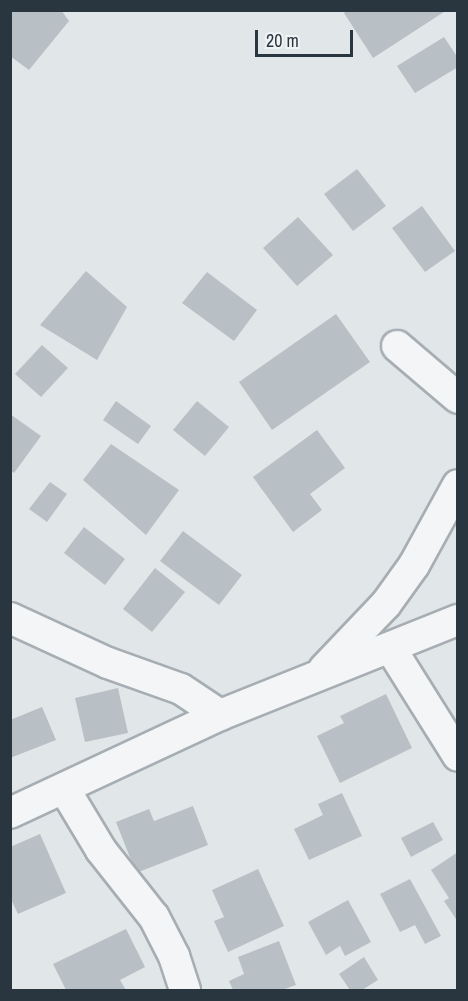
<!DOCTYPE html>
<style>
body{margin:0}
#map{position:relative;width:468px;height:1001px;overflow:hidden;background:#e1e6e9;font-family:"Archivo Narrow",sans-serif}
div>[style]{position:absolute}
.building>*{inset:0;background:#b8c0c5}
.roads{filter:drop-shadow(2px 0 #a6aeb3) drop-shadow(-2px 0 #a6aeb3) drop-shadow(0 2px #a6aeb3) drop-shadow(0 -2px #a6aeb3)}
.street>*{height:30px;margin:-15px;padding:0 15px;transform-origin:15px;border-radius:15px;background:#f3f5f7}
span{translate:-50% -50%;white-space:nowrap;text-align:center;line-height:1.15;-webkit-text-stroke:4.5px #f0f4f6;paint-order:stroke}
.frame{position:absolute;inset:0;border:12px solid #2a363f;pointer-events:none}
.scale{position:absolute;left:255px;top:30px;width:98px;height:27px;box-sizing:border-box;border:3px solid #2a363f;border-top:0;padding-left:8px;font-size:18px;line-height:21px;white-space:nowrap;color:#2a363f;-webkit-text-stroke:4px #f0f4f6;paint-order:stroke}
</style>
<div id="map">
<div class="building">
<i style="clip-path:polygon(10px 10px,61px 10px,69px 21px,29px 70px,10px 56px)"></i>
<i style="clip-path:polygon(347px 10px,447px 10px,373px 58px,344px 13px)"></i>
<i style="clip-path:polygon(444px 37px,458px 58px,458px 67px,415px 93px,397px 66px)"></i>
<i style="clip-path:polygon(357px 169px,386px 206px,353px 231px,324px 194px)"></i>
<i style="clip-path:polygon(422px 206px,455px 251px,425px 272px,392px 228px)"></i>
<i style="clip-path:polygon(298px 217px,333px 255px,297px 286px,263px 248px)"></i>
<i style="clip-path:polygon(86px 271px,127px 307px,97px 360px,40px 325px)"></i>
<i style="clip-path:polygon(207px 272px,257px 310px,234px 341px,182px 303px)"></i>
<i style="clip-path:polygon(336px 314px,370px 362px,272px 430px,239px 382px)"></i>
<i style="clip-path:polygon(42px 345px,68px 368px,41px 397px,15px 374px)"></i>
<i style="clip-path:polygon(116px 401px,151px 426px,138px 444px,103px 420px)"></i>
<i style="clip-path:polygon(197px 401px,229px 427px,205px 456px,173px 430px)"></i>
<i style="clip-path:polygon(10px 414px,41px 436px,14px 473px,10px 470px)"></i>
<i style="clip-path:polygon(317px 430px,345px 468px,310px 494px,322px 510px,293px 532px,253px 477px)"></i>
<i style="clip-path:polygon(111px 444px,179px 490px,146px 535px,83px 480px)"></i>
<i style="clip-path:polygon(50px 482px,67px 494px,47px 522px,29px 509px)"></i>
<i style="clip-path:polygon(84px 527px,125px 559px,105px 585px,64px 553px)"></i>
<i style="clip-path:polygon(183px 531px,242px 575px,219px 605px,160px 561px)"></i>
<i style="clip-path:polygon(155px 568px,185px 592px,152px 632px,123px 609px)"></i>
<i style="clip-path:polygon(118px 688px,128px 733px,85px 742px,75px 698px)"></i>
<i style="clip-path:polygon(386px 694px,412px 748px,340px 783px,317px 736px,344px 723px,340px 716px)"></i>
<i style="clip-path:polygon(42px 707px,56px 740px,10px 758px,10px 720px)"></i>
<i style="clip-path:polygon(342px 793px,362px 836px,309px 860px,294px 829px,323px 815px,318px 804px)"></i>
<i style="clip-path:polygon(193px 806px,208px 845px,136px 873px,116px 822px,149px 809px,154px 821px)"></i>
<i style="clip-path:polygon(433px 822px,443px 840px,411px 857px,401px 838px)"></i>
<i style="clip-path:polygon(40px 834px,66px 893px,18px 914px,10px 897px,10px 847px)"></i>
<i style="clip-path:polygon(458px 852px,458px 922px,444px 901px,449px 898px,431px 870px)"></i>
<i style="clip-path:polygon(258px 869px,284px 926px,228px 952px,214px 921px,224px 917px,212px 890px)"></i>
<i style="clip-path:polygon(410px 879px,441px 936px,425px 944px,415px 925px,400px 932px,380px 894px)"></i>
<i style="clip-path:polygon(348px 900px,371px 942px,345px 956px,340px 946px,326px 955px,308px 922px)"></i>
<i style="clip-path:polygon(126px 929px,145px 967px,120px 980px,126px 990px,66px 990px,53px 964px)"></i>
<i style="clip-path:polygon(279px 941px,296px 985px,282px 990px,233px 990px,229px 981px,244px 974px,238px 957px)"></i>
<i style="clip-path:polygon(364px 957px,378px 980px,362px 990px,350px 990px,339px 974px)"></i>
</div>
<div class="roads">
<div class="street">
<i style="left:397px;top:346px;width:80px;rotate:40.4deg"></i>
<i style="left:10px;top:618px;width:108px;rotate:24.7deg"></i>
<i style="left:108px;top:663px;width:77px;rotate:19.6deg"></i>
<i style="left:181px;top:689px;width:47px;rotate:33.7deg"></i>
<i style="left:391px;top:649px;width:126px;rotate:57.9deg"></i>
<i style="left:324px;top:669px;width:90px;rotate:-46.4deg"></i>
<i style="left:386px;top:604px;width:48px;rotate:-54.3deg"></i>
<i style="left:414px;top:565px;width:91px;rotate:-61.2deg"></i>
<i style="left:65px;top:790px;width:70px;rotate:59deg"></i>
<i style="left:101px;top:850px;width:85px;rotate:51.7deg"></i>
<i style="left:154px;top:917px;width:44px;rotate:62.9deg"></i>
<i style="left:174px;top:956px;width:36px;rotate:72deg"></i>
<i style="left:10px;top:813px;width:232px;rotate:-25deg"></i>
<i style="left:220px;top:715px;width:256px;rotate:-21.8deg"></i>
</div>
</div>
<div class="frame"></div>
<div class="scale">20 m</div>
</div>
